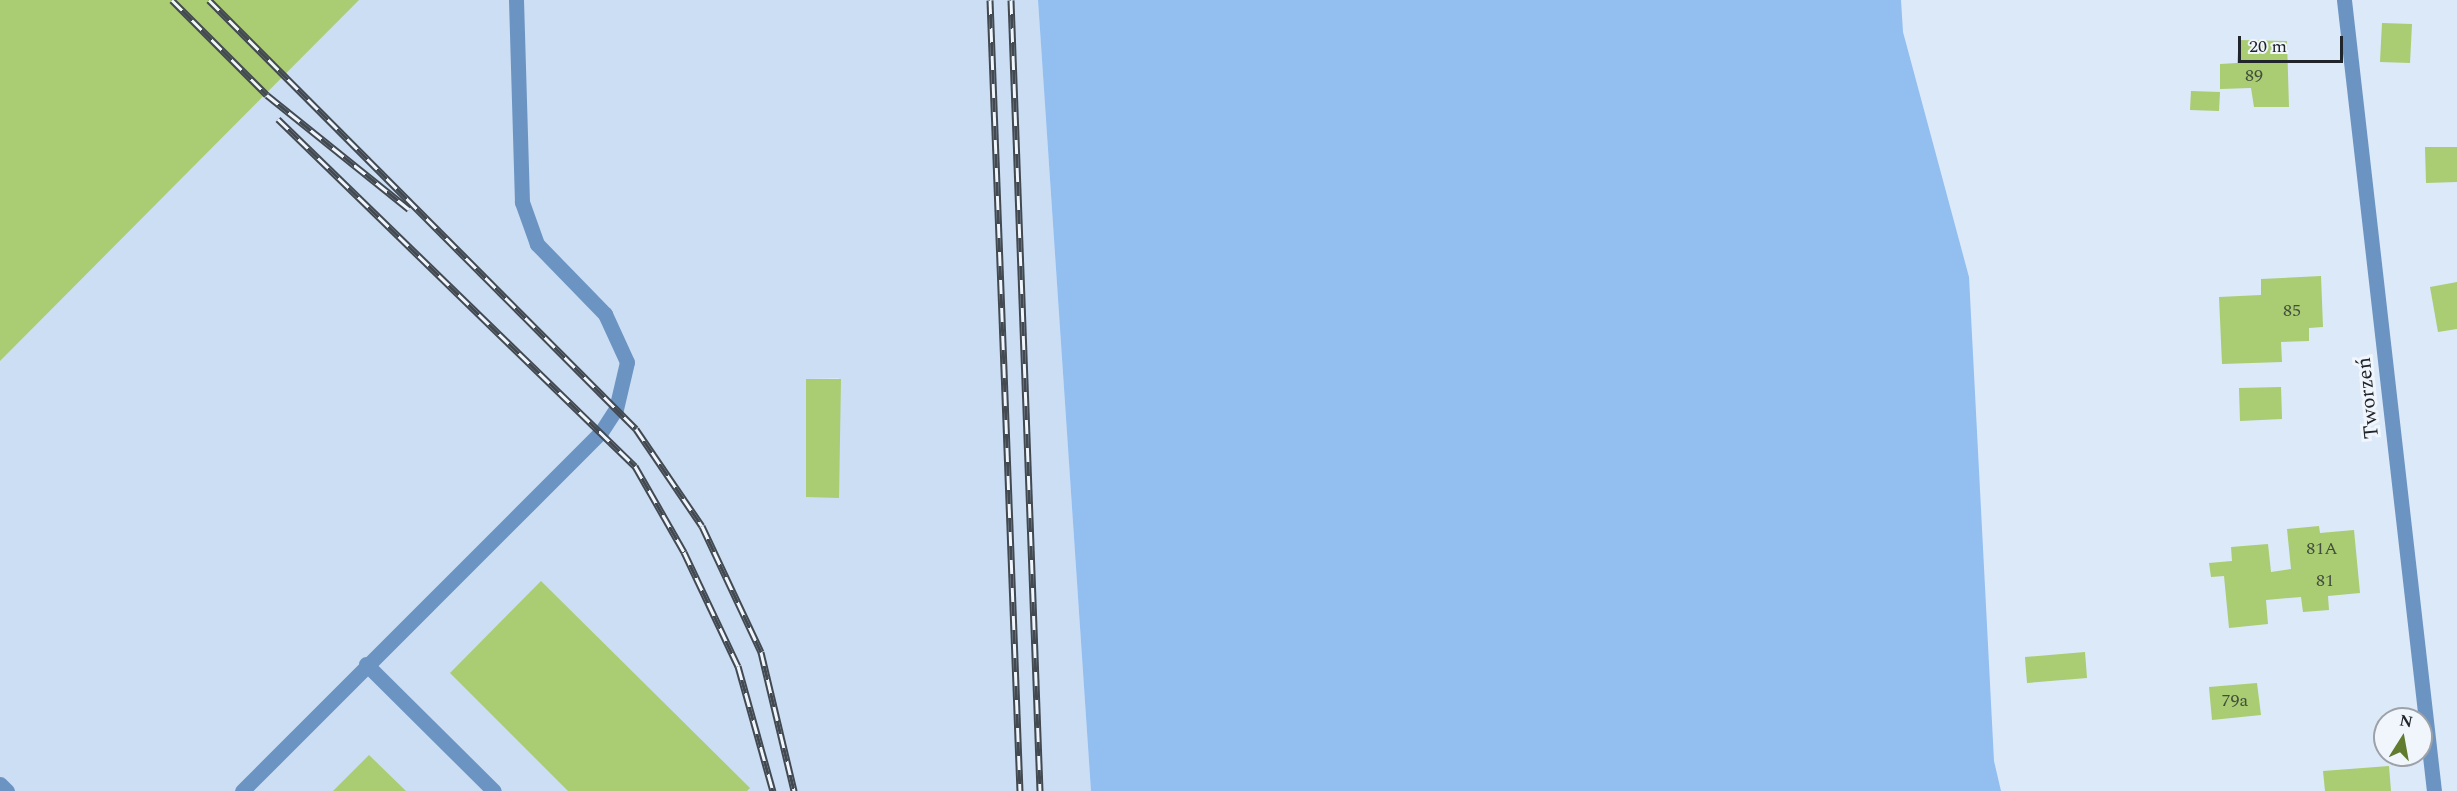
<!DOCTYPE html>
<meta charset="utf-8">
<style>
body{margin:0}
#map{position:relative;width:2457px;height:791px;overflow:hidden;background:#dce9f9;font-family:Spectral,serif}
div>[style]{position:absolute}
.built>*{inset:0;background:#cbdef4}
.green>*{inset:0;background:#92bef0}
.building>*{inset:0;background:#aacc72}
.lane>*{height:15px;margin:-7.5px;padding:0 7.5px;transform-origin:7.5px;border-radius:7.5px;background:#6c94c2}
.street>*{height:15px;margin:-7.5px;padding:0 7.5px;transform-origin:7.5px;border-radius:7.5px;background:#6c94c2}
.rail>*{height:7px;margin-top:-3.5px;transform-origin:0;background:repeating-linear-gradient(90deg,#f0f6fc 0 14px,#424951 0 28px);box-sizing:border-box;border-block:2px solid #424951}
span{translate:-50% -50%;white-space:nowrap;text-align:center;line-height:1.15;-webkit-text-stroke:6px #f0f6fc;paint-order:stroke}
.number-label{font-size:18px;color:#424f3d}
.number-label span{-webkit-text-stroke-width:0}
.street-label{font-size:21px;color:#20252b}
.north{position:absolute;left:2373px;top:707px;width:60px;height:60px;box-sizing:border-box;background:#f0f6fc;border:2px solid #9da2a8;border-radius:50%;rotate:11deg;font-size:16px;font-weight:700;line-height:24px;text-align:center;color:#20252b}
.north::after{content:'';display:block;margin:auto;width:21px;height:27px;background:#617c2f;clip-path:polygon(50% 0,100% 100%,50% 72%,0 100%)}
.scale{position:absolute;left:2238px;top:36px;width:105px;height:27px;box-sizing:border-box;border:3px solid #20252b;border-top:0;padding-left:8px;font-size:18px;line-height:21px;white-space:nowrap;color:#20252b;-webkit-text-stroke:4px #f0f6fc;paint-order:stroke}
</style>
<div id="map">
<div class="built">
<i style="clip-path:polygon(evenodd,0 0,1038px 0,1091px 791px,0 791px,0 0,839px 378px,807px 494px,806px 494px,806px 379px,839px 378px)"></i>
</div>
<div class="green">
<i style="clip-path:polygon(1038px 0,1901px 0,1903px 32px,1969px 277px,1994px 761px,2001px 791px,1091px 791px)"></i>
</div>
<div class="building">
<i style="clip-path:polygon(0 0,359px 0,0 361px)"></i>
<i style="clip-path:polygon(2382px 23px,2412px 24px,2410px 63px,2380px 62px)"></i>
<i style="clip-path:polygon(2239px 40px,2287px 41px,2289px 107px,2254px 107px,2251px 88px,2220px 89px,2220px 64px,2237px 63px)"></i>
<i style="clip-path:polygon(2191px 91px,2220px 92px,2219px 111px,2190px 110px)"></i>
<i style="clip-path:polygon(2425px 147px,2457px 147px,2457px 182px,2426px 183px)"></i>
<i style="clip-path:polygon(2321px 276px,2323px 327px,2309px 328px,2309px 341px,2281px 342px,2282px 362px,2222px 364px,2219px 297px,2261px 295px,2261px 279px)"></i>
<i style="clip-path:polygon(2457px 282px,2457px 329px,2438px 332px,2430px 287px)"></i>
<i style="clip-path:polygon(806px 379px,841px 379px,839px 498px,806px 497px)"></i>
<i style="clip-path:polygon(2281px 387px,2282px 419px,2240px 421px,2239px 388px)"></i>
<i style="clip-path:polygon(2319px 526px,2320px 533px,2354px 530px,2360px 593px,2328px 596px,2329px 610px,2303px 612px,2301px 597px,2266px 600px,2268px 624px,2229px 628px,2224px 576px,2211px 577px,2209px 563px,2232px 561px,2231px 547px,2268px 544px,2271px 572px,2291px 569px,2287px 529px)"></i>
<i style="clip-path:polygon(541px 581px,750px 788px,747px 791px,568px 791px,450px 673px)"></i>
<i style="clip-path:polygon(2085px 652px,2087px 678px,2027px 683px,2025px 657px)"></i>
<i style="clip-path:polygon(2257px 683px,2261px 715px,2212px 720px,2209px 687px)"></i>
<i style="clip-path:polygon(369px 755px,406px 791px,333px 791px)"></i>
<i style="clip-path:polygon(2389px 766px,2391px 791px,2325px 791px,2323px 771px)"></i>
</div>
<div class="lane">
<i style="left:366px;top:664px;width:180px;rotate:44.8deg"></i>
<i style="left:0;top:784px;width:10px;rotate:45deg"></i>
<i style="left:242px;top:791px;width:508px;rotate:-45deg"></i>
<i style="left:601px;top:432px;width:27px;rotate:-57deg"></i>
<i style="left:616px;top:409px;width:48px;rotate:-76.8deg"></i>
<i style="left:627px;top:362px;width:53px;rotate:-114.6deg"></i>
<i style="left:605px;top:314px;width:98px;rotate:-134.2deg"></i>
<i style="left:537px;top:244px;width:45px;rotate:-109.7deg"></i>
<i style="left:522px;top:202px;width:202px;rotate:-91.7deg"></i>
</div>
<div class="street">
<i style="left:2344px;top:0;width:796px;rotate:83.51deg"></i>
</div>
<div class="rail">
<i style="left:172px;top:0;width:134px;rotate:45deg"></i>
<i style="left:267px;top:95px;width:182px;rotate:38.8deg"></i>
<i style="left:209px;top:0;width:605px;rotate:45.13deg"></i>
<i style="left:636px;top:429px;width:117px;rotate:55.8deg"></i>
<i style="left:702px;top:526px;width:139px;rotate:64.9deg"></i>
<i style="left:761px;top:652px;width:143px;rotate:76.6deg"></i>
<i style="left:990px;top:0;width:792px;rotate:87.83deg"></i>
<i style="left:1011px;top:0;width:792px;rotate:87.9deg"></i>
<i style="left:278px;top:119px;width:498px;rotate:44.2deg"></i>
<i style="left:635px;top:466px;width:99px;rotate:60.3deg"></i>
<i style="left:684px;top:552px;width:126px;rotate:64.7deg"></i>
<i style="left:738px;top:666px;width:130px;rotate:74.4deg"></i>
</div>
<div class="number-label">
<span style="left:2254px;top:76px">89</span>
<span style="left:2292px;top:311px">85</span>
<span style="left:2322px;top:549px">81A</span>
<span style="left:2325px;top:581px">81</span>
<span style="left:2235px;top:701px">79a</span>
</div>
<div class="street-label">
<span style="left:2368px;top:398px;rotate:-96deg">Tworzeń</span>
</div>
<div class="north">N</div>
<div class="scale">20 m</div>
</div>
